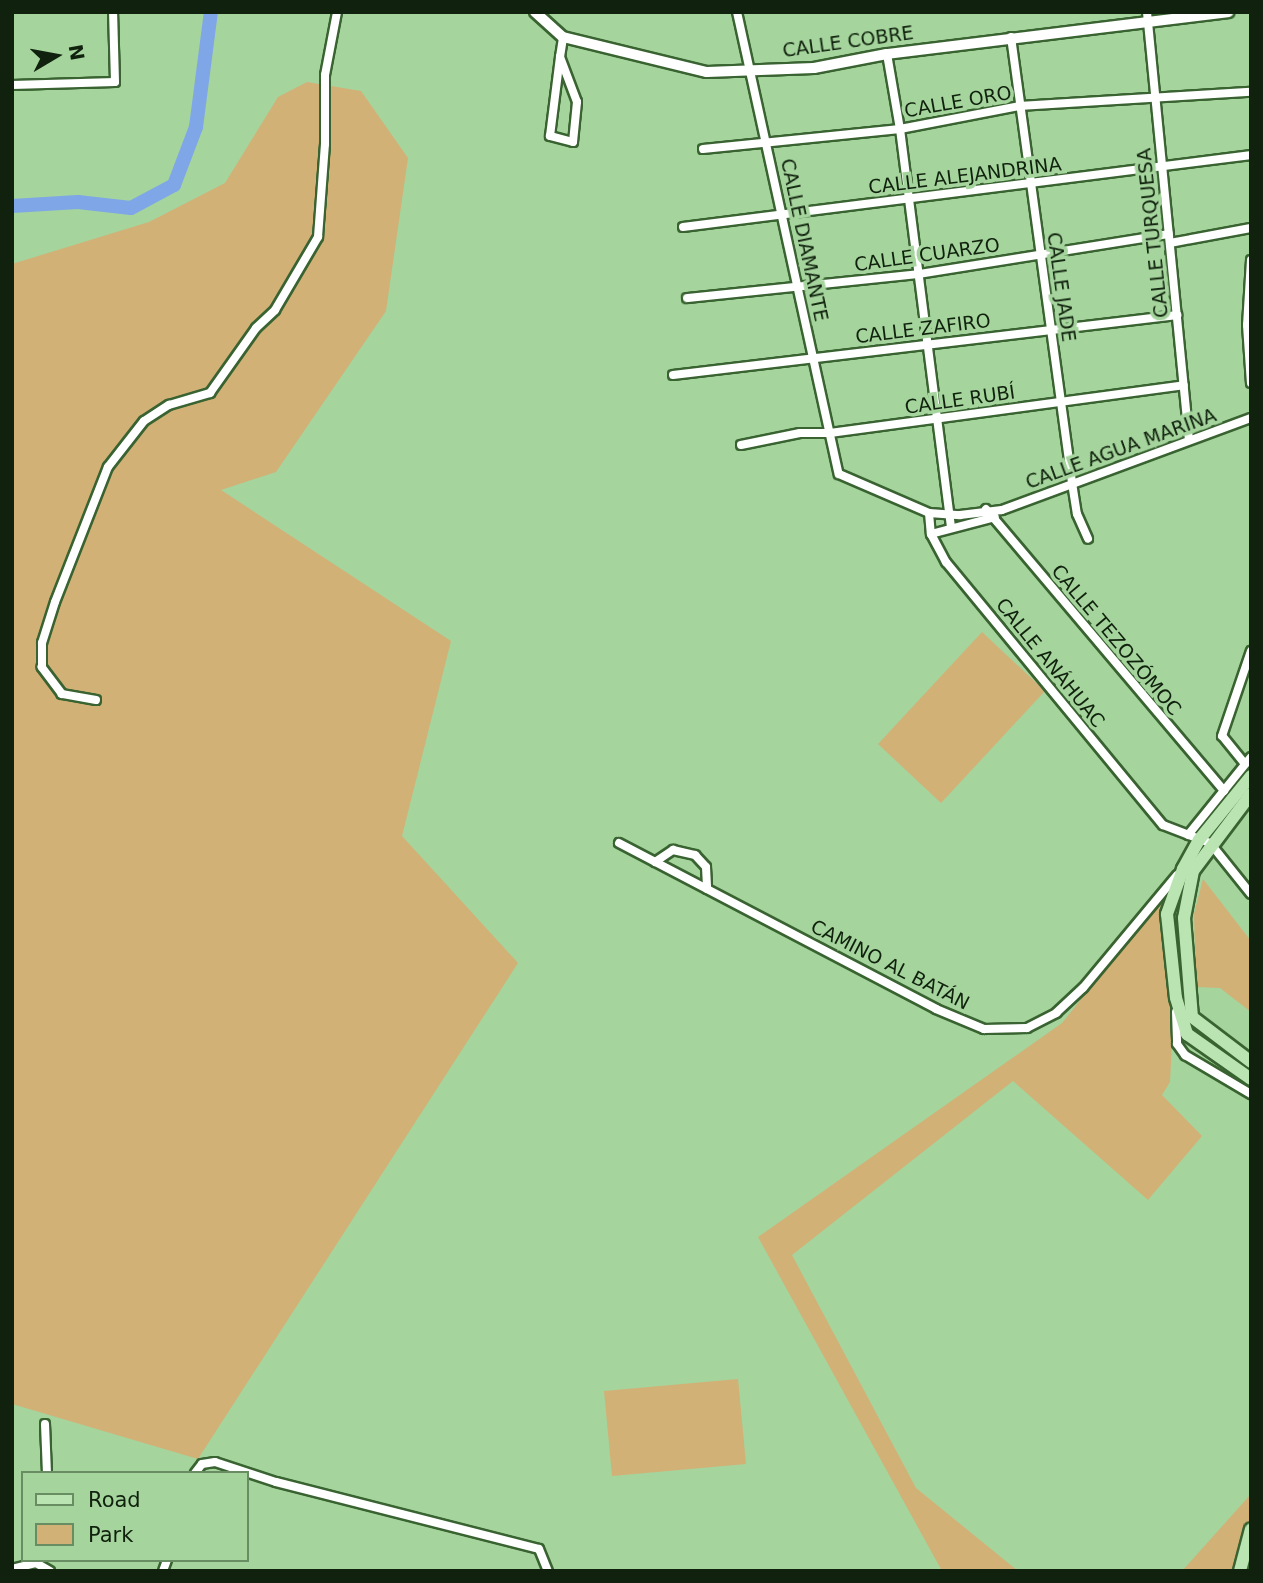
<!DOCTYPE html>
<meta charset="utf-8">
<style>
body{margin:0}
#map{position:relative;width:1263px;height:1583px;overflow:hidden;background:#a5d49d;font-family:"DejaVu Sans",sans-serif}
div>[style]{position:absolute}
.green>*{inset:0;background:#d2b177}
.river>*{height:14px;margin:-7px;padding:0 7px;transform-origin:7px;border-radius:7px;background:#7fa6e7}
.roads{filter:drop-shadow(2px 0 #396331) drop-shadow(-2px 0 #396331) drop-shadow(0 2px #396331) drop-shadow(0 -2px #396331)}
.minor>*{height:8px;margin:-4px;padding:0 4px;transform-origin:4px;border-radius:4px;background:#fff}
.tertiary>*{height:10px;margin:-5px;padding:0 5px;transform-origin:5px;border-radius:5px;background:#fff}
.primary>*{height:12px;margin:-6px;padding:0 6px;transform-origin:6px;border-radius:6px;background:#bae5b3}
span{translate:-50% -50%;white-space:nowrap;text-align:center;line-height:1.15;-webkit-text-stroke:7px #a5d49d;paint-order:stroke}
.street-label{font-size:19px;color:#10220d}
.frame{position:absolute;inset:0;border:14px solid #10220d;pointer-events:none}
.legend{position:absolute;left:21px;top:1471px;width:228px;height:91px;box-sizing:border-box;background:#a5d49d;border:2px solid #698d63;margin:0;padding:9px 12px;list-style:none;font-size:21px;color:#10220d}
.legend li{display:flex;align-items:center;gap:14px;height:35px}
.legend b{width:35px;border:2px solid #698d63}
.north{position:absolute;left:21px;top:21px;width:70px;height:70px;-webkit-text-stroke:5px #a5d49d;paint-order:stroke;rotate:80deg;font-size:19px;font-weight:700;line-height:28px;text-align:center;color:#10220d}
.north::after{content:'';display:block;margin:auto;width:24px;height:32px;background:#10220d;clip-path:polygon(50% 0,100% 100%,50% 72%,0 100%)}
</style>
<div id="map">
<div class="green">
<i style="clip-path:polygon(307px 82px,361px 91px,408px 158px,386px 311px,276px 472px,221px 490px,451px 641px,402px 836px,518px 963px,198px 1459px,12px 1404px,12px 264px,149px 222px,225px 183px,278px 97px)"></i>
<i style="clip-path:polygon(982px 632px,1045px 691px,941px 803px,878px 744px)"></i>
<i style="clip-path:polygon(1203px 879px,1251px 941px,1251px 1012px,1220px 988px,1196px 987px,1194px 914px)"></i>
<i style="clip-path:polygon(1163px 897px,1172px 1043px,1170px 1082px,1162px 1095px,1202px 1136px,1148px 1200px,1013px 1081px,792px 1255px,916px 1488px,1018px 1571px,942px 1571px,758px 1237px,1062px 1023px)"></i>
<i style="clip-path:polygon(738px 1379px,746px 1464px,612px 1476px,604px 1391px)"></i>
<i style="clip-path:polygon(1251px 1494px,1251px 1520px,1236px 1571px,1182px 1571px)"></i>
</div>
<div class="river">
<i style="left:12px;top:206px;width:66px;rotate:-3.5deg"></i>
<i style="left:78px;top:202px;width:53px;rotate:6.5deg"></i>
<i style="left:131px;top:208px;width:49px;rotate:-28.1deg"></i>
<i style="left:174px;top:185px;width:62px;rotate:-69.2deg"></i>
<i style="left:196px;top:127px;width:116px;rotate:-82.6deg"></i>
</div>
<div class="roads">
<div class="minor">
<i style="left:737px;top:12px;width:473px;rotate:77.6deg"></i>
<i style="left:839px;top:474px;width:98px;rotate:23.4deg"></i>
<i style="left:929px;top:513px;width:31px;rotate:4deg"></i>
<i style="left:960px;top:515px;width:42px;rotate:-6.8deg"></i>
<i style="left:1002px;top:510px;width:265px;rotate:-20.3deg"></i>
<i style="left:1147px;top:12px;width:429px;rotate:84.4deg"></i>
<i style="left:1011px;top:37px;width:450px;rotate:82.2deg"></i>
<i style="left:1072px;top:483px;width:31px;rotate:81deg"></i>
<i style="left:1077px;top:514px;width:27px;rotate:66deg"></i>
<i style="left:887px;top:54px;width:76px;rotate:80.2deg"></i>
<i style="left:900px;top:129px;width:401px;rotate:82.7deg"></i>
<i style="left:560px;top:57px;width:48px;rotate:69.3deg"></i>
<i style="left:577px;top:102px;width:40px;rotate:95.7deg"></i>
<i style="left:573px;top:142px;width:24px;rotate:-165deg"></i>
<i style="left:550px;top:136px;width:80px;rotate:-82.8deg"></i>
<i style="left:560px;top:57px;width:20px;rotate:-81deg"></i>
<i style="left:12px;top:85px;width:103px;rotate:-1.7deg"></i>
<i style="left:115px;top:82px;width:70px;rotate:-91.6deg"></i>
<i style="left:703px;top:149px;width:198px;rotate:-5.8deg"></i>
<i style="left:900px;top:129px;width:121px;rotate:-10.9deg"></i>
<i style="left:1019px;top:106px;width:232px;rotate:-3.5deg"></i>
<i style="left:683px;top:227px;width:573px;rotate:-7.22deg"></i>
<i style="left:1170px;top:243px;width:82px;rotate:-10.5deg"></i>
<i style="left:1251px;top:260px;width:65px;rotate:93.5deg"></i>
<i style="left:1247px;top:325px;width:58px;rotate:86.1deg"></i>
<i style="left:687px;top:298px;width:233px;rotate:-5.9deg"></i>
<i style="left:919px;top:274px;width:253px;rotate:-9.1deg"></i>
<i style="left:673px;top:375px;width:508px;rotate:-6.79deg"></i>
<i style="left:741px;top:445px;width:60px;rotate:-11.5deg"></i>
<i style="left:800px;top:433px;width:30px"></i>
<i style="left:830px;top:433px;width:357px;rotate:-7.7deg"></i>
<i style="left:986px;top:509px;width:369px;rotate:49.8deg"></i>
<i style="left:929px;top:513px;width:21px;rotate:85deg"></i>
<i style="left:931px;top:534px;width:32px;rotate:62deg"></i>
<i style="left:946px;top:562px;width:341px;rotate:50.5deg"></i>
<i style="left:1163px;top:825px;width:50px;rotate:21deg"></i>
<i style="left:1210px;top:843px;width:65px;rotate:51.2deg"></i>
<i style="left:931px;top:534px;width:66px;rotate:-14.9deg"></i>
<i style="left:96px;top:700px;width:35px;rotate:-170deg"></i>
<i style="left:62px;top:694px;width:34px;rotate:-127deg"></i>
<i style="left:42px;top:667px;width:24px;rotate:-90deg"></i>
<i style="left:42px;top:643px;width:43px;rotate:-72.4deg"></i>
<i style="left:55px;top:602px;width:145px;rotate:-68.6deg"></i>
<i style="left:108px;top:467px;width:58px;rotate:-52deg"></i>
<i style="left:144px;top:421px;width:30px;rotate:-33deg"></i>
<i style="left:169px;top:405px;width:43px;rotate:-16.3deg"></i>
<i style="left:210px;top:393px;width:80px;rotate:-54.7deg"></i>
<i style="left:256px;top:328px;width:26px;rotate:-43deg"></i>
<i style="left:275px;top:310px;width:85px;rotate:-59.5deg"></i>
<i style="left:318px;top:237px;width:93px;rotate:-85.7deg"></i>
<i style="left:325px;top:144px;width:69px;rotate:-90deg"></i>
<i style="left:325px;top:75px;width:64px;rotate:-79.2deg"></i>
<i style="left:1245px;top:764px;width:36px;rotate:-129deg"></i>
<i style="left:1222px;top:736px;width:90px;rotate:-71.2deg"></i>
<i style="left:1188px;top:835px;width:100px;rotate:-51.1deg"></i>
<i style="left:619px;top:843px;width:358px;rotate:27.6deg"></i>
<i style="left:936px;top:1009px;width:52px;rotate:22.6deg"></i>
<i style="left:984px;top:1029px;width:43px;rotate:-1.3deg"></i>
<i style="left:1027px;top:1028px;width:33px;rotate:-27deg"></i>
<i style="left:1056px;top:1013px;width:37px;rotate:-43deg"></i>
<i style="left:1083px;top:988px;width:147px;rotate:-50.2deg"></i>
<i style="left:655px;top:862px;width:22px;rotate:-34deg"></i>
<i style="left:673px;top:850px;width:23px;rotate:13deg"></i>
<i style="left:695px;top:855px;width:16px;rotate:47deg"></i>
<i style="left:706px;top:867px;width:22px;rotate:87deg"></i>
<i style="left:1176px;top:1012px;width:32px;rotate:88deg"></i>
<i style="left:1177px;top:1044px;width:14px;rotate:54deg"></i>
<i style="left:1185px;top:1055px;width:77px;rotate:30.6deg"></i>
<i style="left:45px;top:1424px;width:49px;rotate:87.7deg"></i>
<i style="left:195px;top:1473px;width:11px;rotate:-52deg"></i>
<i style="left:202px;top:1464px;width:13px;rotate:-9deg"></i>
<i style="left:215px;top:1462px;width:64px;rotate:18.2deg"></i>
<i style="left:276px;top:1482px;width:271px;rotate:14.3deg"></i>
<i style="left:539px;top:1549px;width:24px;rotate:68deg"></i>
<i style="left:12px;top:1569px;width:25px;rotate:-14deg"></i>
<i style="left:36px;top:1563px;width:16px;rotate:30deg"></i>
<i style="left:163px;top:1571px;width:12px;rotate:-70deg"></i>
</div>
<div class="tertiary">
<i style="left:535px;top:12px;width:38px;rotate:42deg"></i>
<i style="left:563px;top:37px;width:148px;rotate:13.7deg"></i>
<i style="left:707px;top:72px;width:107px;rotate:-2.1deg"></i>
<i style="left:814px;top:68px;width:74px;rotate:-10.9deg"></i>
<i style="left:887px;top:54px;width:344px;rotate:-7deg"></i>
</div>
<div class="primary">
<i style="left:1251px;top:776px;width:82px;rotate:129.1deg"></i>
<i style="left:1199px;top:840px;width:33px;rotate:119deg"></i>
<i style="left:1183px;top:869px;width:48px;rotate:109.6deg"></i>
<i style="left:1167px;top:914px;width:84px;rotate:83.9deg"></i>
<i style="left:1176px;top:998px;width:38px;rotate:73deg"></i>
<i style="left:1187px;top:1034px;width:78px;rotate:35.1deg"></i>
<i style="left:1251px;top:794px;width:96px;rotate:127deg"></i>
<i style="left:1193px;top:871px;width:48px;rotate:100.8deg"></i>
<i style="left:1184px;top:918px;width:99px;rotate:85.4deg"></i>
<i style="left:1192px;top:1017px;width:74px;rotate:37.3deg"></i>
<i style="left:1240px;top:1571px;width:43px;rotate:-75.3deg"></i>
</div>
</div>
<div class="street-label">
<span style="left:848px;top:42px;rotate:-8deg">CALLE COBRE</span>
<span style="left:958px;top:102px;rotate:-10deg">CALLE ORO</span>
<span style="left:965px;top:176px;rotate:-7deg">CALLE ALEJANDRINA</span>
<span style="left:1153px;top:233px;rotate:-96deg">CALLE TURQUESA</span>
<span style="left:804px;top:240px;rotate:78deg">CALLE DIAMANTE</span>
<span style="left:927px;top:255px;rotate:-8deg">CALLE CUARZO</span>
<span style="left:1061px;top:287px;rotate:82deg">CALLE JADE</span>
<span style="left:923px;top:329px;rotate:-7deg">CALLE ZAFIRO</span>
<span style="left:960px;top:400px;rotate:-8deg">CALLE RUBÍ</span>
<span style="left:1121px;top:449px;rotate:-20deg">CALLE AGUA MARINA</span>
<span style="left:1116px;top:640px;rotate:50deg">CALLE TEZOZÓMOC</span>
<span style="left:1050px;top:663px;rotate:51deg">CALLE ANÁHUAC</span>
<span style="left:890px;top:965px;rotate:27deg">CAMINO AL BATÁN</span>
</div>
<div class="frame"></div>
<ul class="legend">
<li><b style="height:9px;background:#bae5b3"></b>Road</li>
<li><b style="height:19px;background:#d2b177"></b>Park</li>
</ul>
<div class="north">N</div>
</div>
